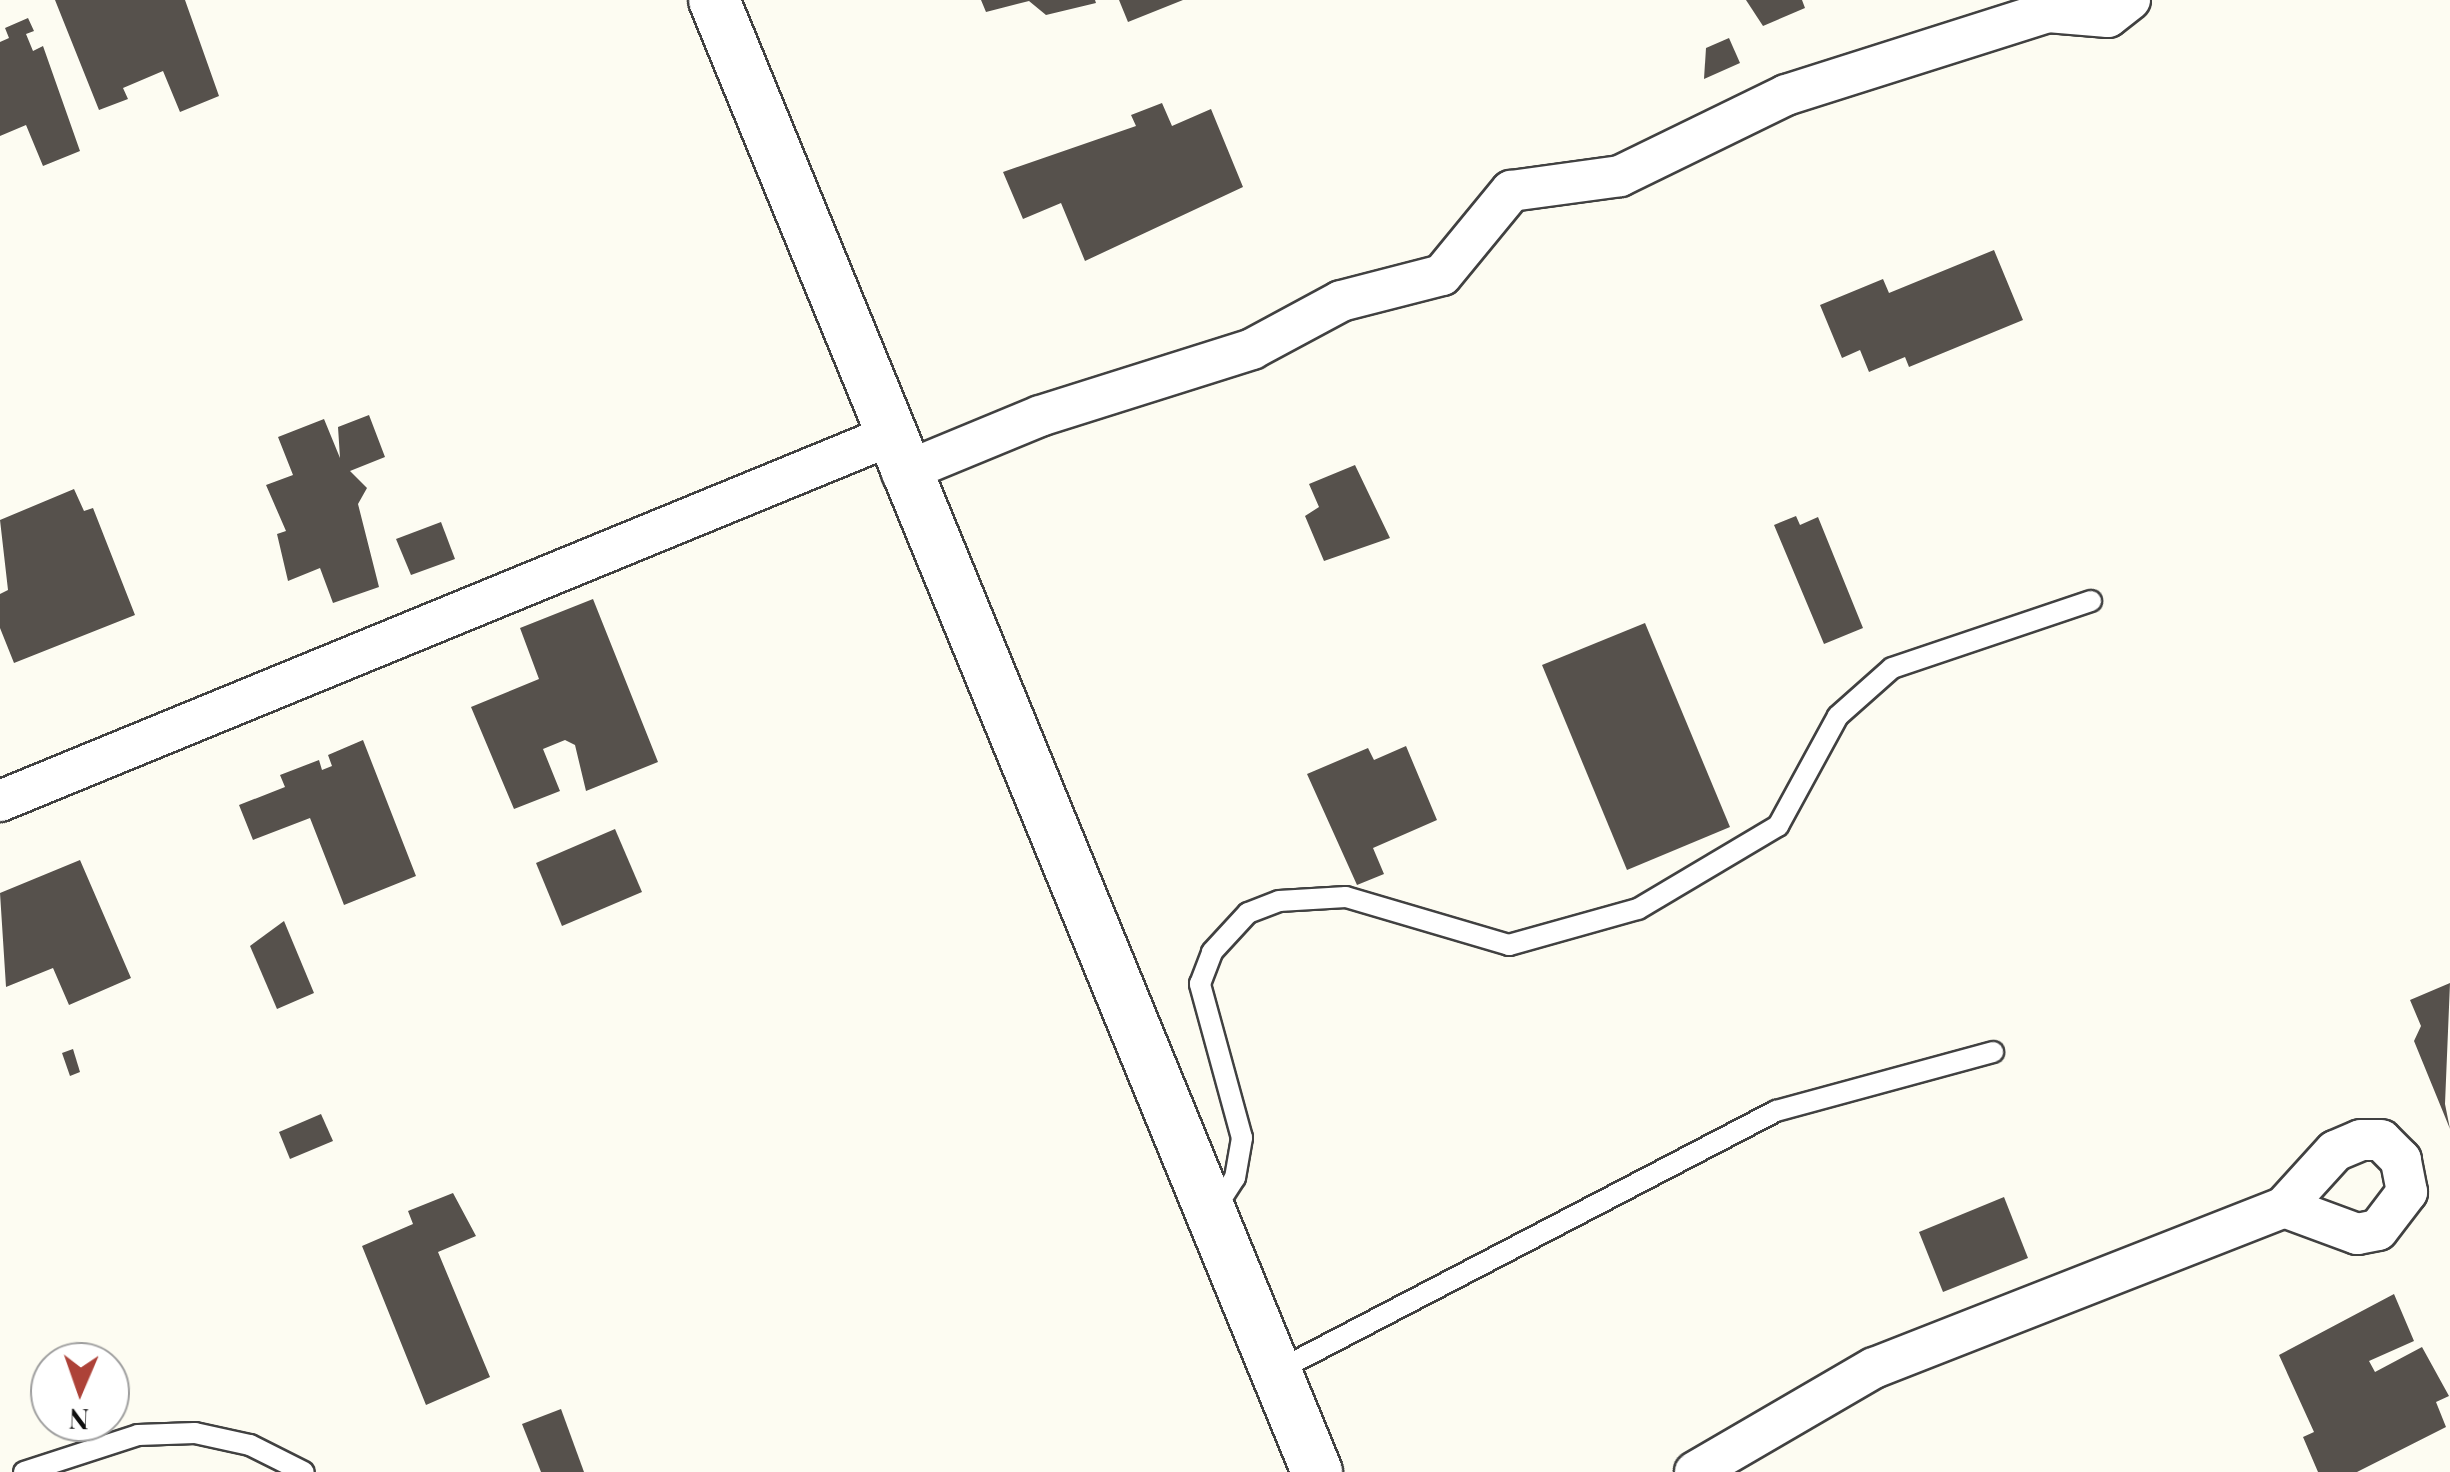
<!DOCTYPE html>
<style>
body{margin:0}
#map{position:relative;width:2450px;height:1472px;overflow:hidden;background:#fdfcf2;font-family:"Playfair Display",serif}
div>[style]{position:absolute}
.building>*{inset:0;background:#56514c}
.roads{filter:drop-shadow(2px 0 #414141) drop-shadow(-2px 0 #414141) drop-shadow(0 2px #414141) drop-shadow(0 -2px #414141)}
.service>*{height:20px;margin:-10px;padding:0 10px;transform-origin:10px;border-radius:10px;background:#fff}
.minor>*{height:40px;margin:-20px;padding:0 20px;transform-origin:20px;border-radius:20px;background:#fff}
.tertiary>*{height:50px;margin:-25px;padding:0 25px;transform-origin:25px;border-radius:25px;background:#fff}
span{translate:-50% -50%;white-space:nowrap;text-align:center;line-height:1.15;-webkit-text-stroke:10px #fff;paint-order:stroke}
.north{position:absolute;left:30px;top:1342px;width:100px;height:100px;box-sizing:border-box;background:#fff;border:2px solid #9f9f9f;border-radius:50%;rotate:182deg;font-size:28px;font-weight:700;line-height:40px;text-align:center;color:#0e0e0e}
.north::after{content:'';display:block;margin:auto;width:35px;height:45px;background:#ad4238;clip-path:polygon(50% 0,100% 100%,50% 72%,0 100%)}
</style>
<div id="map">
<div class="building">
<i style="clip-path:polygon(55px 0,185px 0,219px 96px,180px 112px,163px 71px,123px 88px,128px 99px,99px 110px)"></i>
<i style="clip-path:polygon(981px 0,1095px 0,1096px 3px,1046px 15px,1029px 1px,986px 12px)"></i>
<i style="clip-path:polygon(1119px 0,1183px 0,1128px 22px)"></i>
<i style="clip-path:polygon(1746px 0,1802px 0,1805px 8px,1763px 26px)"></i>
<i style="clip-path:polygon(28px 18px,34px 31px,26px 34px,33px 51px,43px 46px,80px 151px,43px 166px,26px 125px,0 136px,0 42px,9px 38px,5px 28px)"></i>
<i style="clip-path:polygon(1729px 38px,1740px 63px,1704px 79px,1706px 48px)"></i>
<i style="clip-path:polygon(1162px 103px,1172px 126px,1211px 109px,1243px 187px,1085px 261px,1061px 203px,1023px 219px,1003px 172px,1136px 126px,1131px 115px)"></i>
<i style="clip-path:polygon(1994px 250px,2023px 320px,1909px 367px,1905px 357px,1869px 372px,1860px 350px,1842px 358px,1820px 305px,1883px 279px,1889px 293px)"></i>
<i style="clip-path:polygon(369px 415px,385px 457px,350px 471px,367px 488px,358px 504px,379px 587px,333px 603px,320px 568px,288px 581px,277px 534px,286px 531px,266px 485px,293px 475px,278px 437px,324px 419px,340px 458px,338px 427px)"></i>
<i style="clip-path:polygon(1355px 465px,1390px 538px,1324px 561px,1305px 516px,1319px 507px,1309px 484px)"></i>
<i style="clip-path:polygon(74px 489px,84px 511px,93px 508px,135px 615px,14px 663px,0 628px,0 594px,8px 590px,0 520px)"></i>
<i style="clip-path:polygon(1796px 516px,1800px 525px,1818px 517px,1863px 628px,1824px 644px,1774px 525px)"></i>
<i style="clip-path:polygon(441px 522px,455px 559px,411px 575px,396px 539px)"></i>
<i style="clip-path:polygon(593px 599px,658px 762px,586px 791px,575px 745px,565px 740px,543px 749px,560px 791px,514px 809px,471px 707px,539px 679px,520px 628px)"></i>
<i style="clip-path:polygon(1645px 623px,1730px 827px,1627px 870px,1542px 665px)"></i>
<i style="clip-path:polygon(363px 740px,416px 876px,344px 905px,310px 818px,253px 840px,239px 805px,285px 787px,280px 775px,319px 760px,322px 770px,332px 766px,328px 755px)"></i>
<i style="clip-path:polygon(1406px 746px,1437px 820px,1373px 848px,1384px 874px,1357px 885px,1307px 774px,1368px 748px,1374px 760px)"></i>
<i style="clip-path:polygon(615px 829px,642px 892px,562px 926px,536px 863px)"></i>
<i style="clip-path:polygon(80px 860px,131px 978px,69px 1005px,53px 968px,6px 987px,0 893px)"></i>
<i style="clip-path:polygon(284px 921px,314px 993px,277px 1009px,250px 946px)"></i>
<i style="clip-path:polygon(2450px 983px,2445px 1104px,2450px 1129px,2414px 1041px,2421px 1026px,2410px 1000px)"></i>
<i style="clip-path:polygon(73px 1049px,80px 1072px,70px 1076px,62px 1053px)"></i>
<i style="clip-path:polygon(321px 1114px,333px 1141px,290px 1159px,279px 1132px)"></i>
<i style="clip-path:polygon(453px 1193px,476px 1236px,438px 1252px,490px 1377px,426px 1405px,362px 1246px,413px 1224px,408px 1211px)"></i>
<i style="clip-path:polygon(2004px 1197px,2028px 1258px,1943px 1292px,1919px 1232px)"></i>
<i style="clip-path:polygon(2394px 1294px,2414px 1341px,2369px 1361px,2375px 1372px,2422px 1347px,2449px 1396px,2436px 1402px,2446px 1427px,2357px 1472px,2318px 1472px,2303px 1437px,2314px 1432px,2279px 1355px)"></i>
<i style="clip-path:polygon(561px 1409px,584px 1472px,541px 1472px,522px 1424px)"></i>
</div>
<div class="roads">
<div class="service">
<i style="left:1214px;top:1210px;width:38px;rotate:-57deg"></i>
<i style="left:1235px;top:1178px;width:41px;rotate:-80.1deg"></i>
<i style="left:1242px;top:1138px;width:160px;rotate:-105.3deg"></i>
<i style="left:1200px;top:984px;width:34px;rotate:-69deg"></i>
<i style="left:1212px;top:952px;width:53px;rotate:-47.3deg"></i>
<i style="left:1248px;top:913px;width:33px;rotate:-21deg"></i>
<i style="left:1279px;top:901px;width:67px;rotate:-3.4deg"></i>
<i style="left:1346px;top:897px;width:170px;rotate:16.4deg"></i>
<i style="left:1509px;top:945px;width:134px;rotate:-15.6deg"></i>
<i style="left:1638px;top:909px;width:163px;rotate:-30.7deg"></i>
<i style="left:1778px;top:826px;width:125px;rotate:-61.4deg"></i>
<i style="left:1838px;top:716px;width:72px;rotate:-41.6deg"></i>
<i style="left:1892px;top:668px;width:210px;rotate:-18.6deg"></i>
<i style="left:1277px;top:1371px;width:563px;rotate:-27.52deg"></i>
<i style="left:1776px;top:1111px;width:225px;rotate:-15.2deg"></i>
<i style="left:24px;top:1472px;width:120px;rotate:-18deg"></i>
<i style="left:138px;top:1435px;width:57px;rotate:-2deg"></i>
<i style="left:195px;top:1433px;width:56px;rotate:12.3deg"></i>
<i style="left:250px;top:1445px;width:60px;rotate:26.6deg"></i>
</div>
<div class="minor">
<i style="left:902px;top:473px;width:149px;rotate:-22.4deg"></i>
<i style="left:1040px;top:416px;width:222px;rotate:-17.5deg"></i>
<i style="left:1252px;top:349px;width:101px;rotate:-28.3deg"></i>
<i style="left:1341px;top:301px;width:104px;rotate:-14.4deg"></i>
<i style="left:1442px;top:275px;width:109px;rotate:-50.6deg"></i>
<i style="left:1511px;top:191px;width:110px;rotate:-7.8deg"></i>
<i style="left:1620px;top:176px;width:185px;rotate:-26deg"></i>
<i style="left:1786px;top:95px;width:275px;rotate:-17.6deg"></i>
<i style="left:2048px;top:12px;width:60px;rotate:4.8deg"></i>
<i style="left:2108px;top:17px;width:28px;rotate:-38deg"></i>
<i style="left:0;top:801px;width:961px;rotate:-22.32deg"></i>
<i style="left:1695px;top:1472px;width:207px;rotate:-30.2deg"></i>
<i style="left:1874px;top:1368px;width:440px;rotate:-21.4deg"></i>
<i style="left:2284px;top:1207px;width:78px;rotate:20.3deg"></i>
<i style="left:2357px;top:1234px;width:21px;rotate:-11deg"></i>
<i style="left:2378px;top:1230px;width:48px;rotate:-52.7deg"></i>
<i style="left:2407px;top:1192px;width:33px;rotate:-101deg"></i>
<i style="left:2401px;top:1160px;width:28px;rotate:-135deg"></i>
<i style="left:2381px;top:1140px;width:20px;rotate:180deg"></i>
<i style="left:2361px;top:1140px;width:28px;rotate:157deg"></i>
<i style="left:2335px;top:1151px;width:76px;rotate:132.3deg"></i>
</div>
<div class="tertiary">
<i style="left:714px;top:0;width:1591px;rotate:67.72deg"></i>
</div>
</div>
<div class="north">N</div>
</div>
